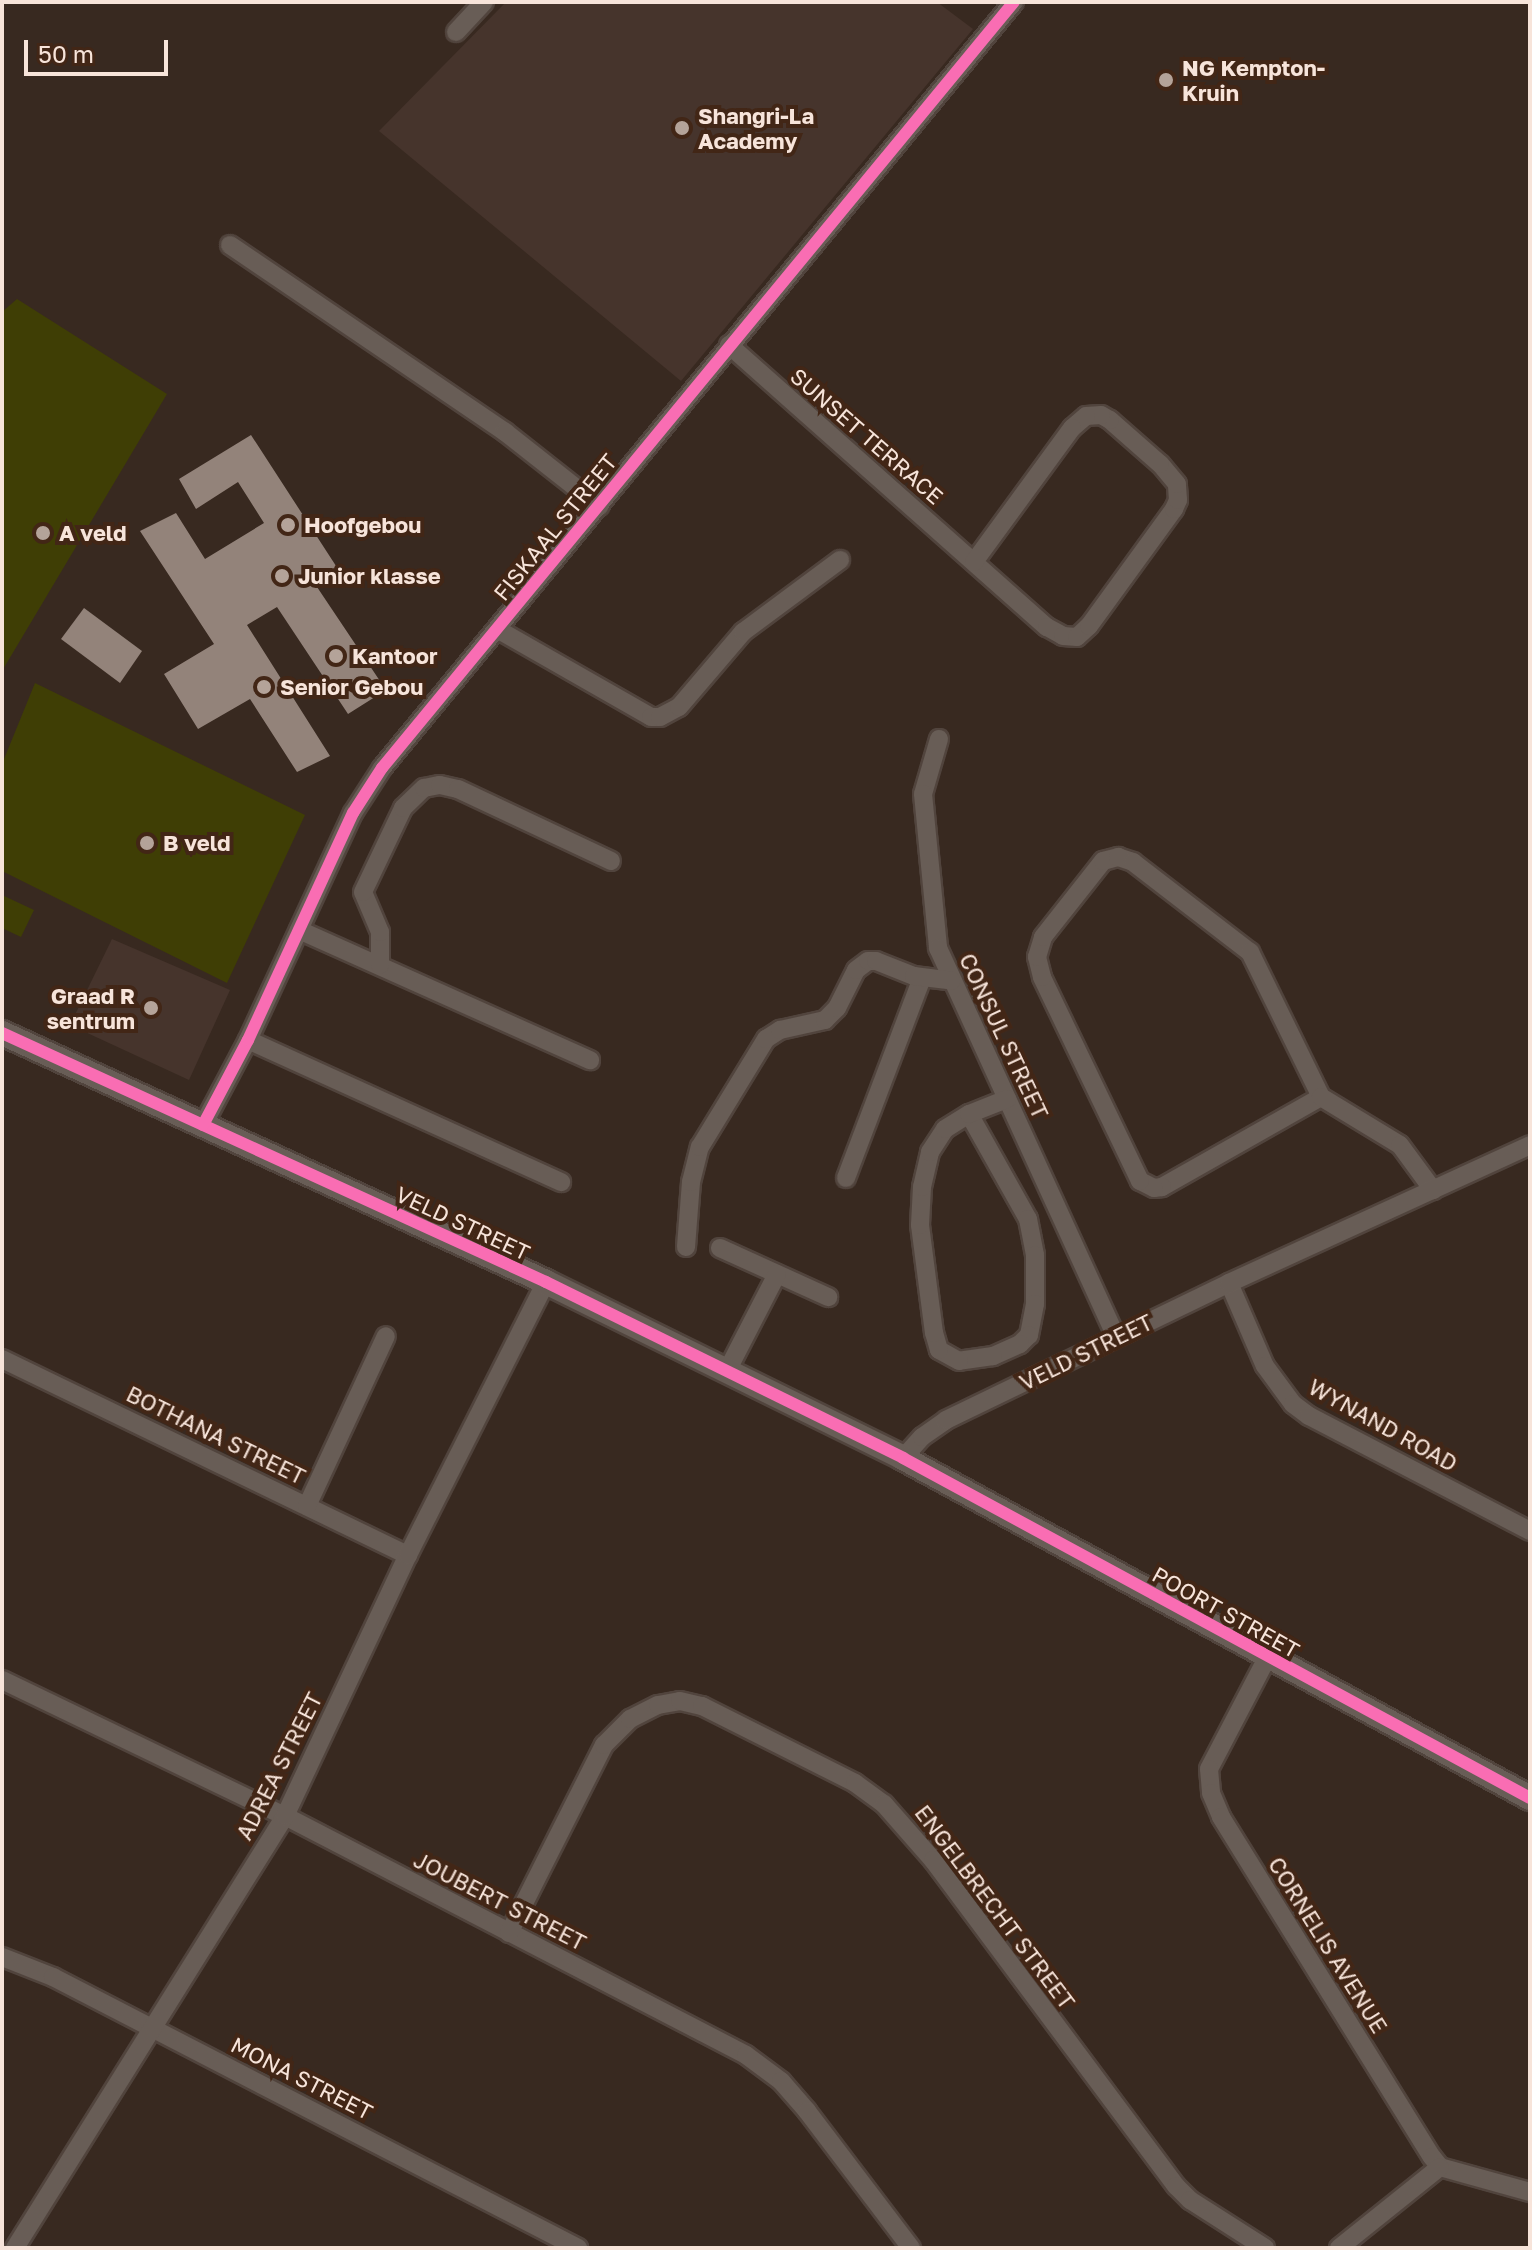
<!DOCTYPE html>
<style>
body{margin:0}
#map{position:relative;width:1532px;height:2250px;overflow:hidden;background:#382920;font-family:"Golos Text",sans-serif}
div>[style]{position:absolute}
.education>*{inset:0;background:#46342c}
.green>*{inset:0;background:#3f3e05}
.building>*{inset:0;background:#93837a}
.roads{filter:drop-shadow(2px 0 #51443d) drop-shadow(-2px 0 #51443d) drop-shadow(0 2px #51443d) drop-shadow(0 -2px #51443d)}
.street>*{height:18px;margin:-9px;padding:0 9px;transform-origin:9px;border-radius:9px;background:#685d56}
.secondary>*{height:24px;margin:-12px;padding:0 12px;transform-origin:12px;border-radius:12px;background:#685d56}
.cycleway>*{height:12px;margin:-6px;padding:0 6px;transform-origin:6px;border-radius:6px;background:#f96db3}
.dots>*{width:22px;height:22px;translate:-50% -50%;box-sizing:border-box;border:4px solid #422616;border-radius:50%}
span{translate:-50% -50%;white-space:nowrap;text-align:center;line-height:1.15;-webkit-text-stroke:8px #422616;paint-order:stroke}
.poi-label{font-size:22px;color:#f7e4da;font-weight:700}
.left{translate:0 -50%;text-align:left}
.right{translate:-100% -50%;text-align:right}
.street-label{font-size:22px;color:#f7e4da}
.frame{position:absolute;inset:0;border:4px solid #f7e4da;pointer-events:none}
.scale{position:absolute;left:24px;top:40px;width:144px;height:36px;box-sizing:border-box;border:4px solid #f7e4da;border-top:0;padding-left:10px;font-size:24px;line-height:28px;white-space:nowrap;color:#f7e4da;-webkit-text-stroke:6px #422616;paint-order:stroke}
</style>
<div id="map">
<div class="education">
<i style="clip-path:polygon(506px 2px,937px 2px,973px 29px,681px 381px,379px 131px)"></i>
<i style="clip-path:polygon(112px 939px,230px 990px,189px 1080px,70px 1025px)"></i>
</div>
<div class="green">
<i style="clip-path:polygon(17px 299px,167px 394px,2px 671px,2px 312px)"></i>
<i style="clip-path:polygon(35px 683px,305px 815px,227px 983px,2px 871px,2px 764px)"></i>
<i style="clip-path:polygon(2px 895px,34px 910px,21px 937px,2px 928px)"></i>
</div>
<div class="building">
<i style="clip-path:polygon(251px 435px,338px 569px,315px 584px,386px 690px,348px 714px,277px 607px,247px 625px,330px 756px,297px 772px,250px 699px,198px 729px,164px 674px,214px 644px,140px 531px,176px 513px,205px 559px,264px 523px,238px 482px,196px 509px,179px 479px)"></i>
<i style="clip-path:polygon(84px 608px,142px 651px,120px 683px,61px 639px)"></i>
</div>
<div class="roads">
<div class="street">
<i style="left:456px;top:32px;width:41px;rotate:-47deg"></i>
<i style="left:230px;top:245px;width:333px;rotate:34.2deg"></i>
<i style="left:505px;top:432px;width:120px;rotate:38.2deg"></i>
<i style="left:729px;top:345px;width:425px;rotate:41.6deg"></i>
<i style="left:1047px;top:627px;width:18px;rotate:29deg"></i>
<i style="left:1063px;top:636px;width:14px;rotate:4deg"></i>
<i style="left:1077px;top:637px;width:16px;rotate:-43deg"></i>
<i style="left:1089px;top:626px;width:145px;rotate:-54deg"></i>
<i style="left:1174px;top:509px;width:10px;rotate:-66deg"></i>
<i style="left:1178px;top:500px;width:16px;rotate:-94deg"></i>
<i style="left:1177px;top:484px;width:26px;rotate:-130deg"></i>
<i style="left:1160px;top:464px;width:67px;rotate:-138.7deg"></i>
<i style="left:1110px;top:420px;width:10px;rotate:-151deg"></i>
<i style="left:1101px;top:415px;width:15px;rotate:176deg"></i>
<i style="left:1086px;top:416px;width:18px;rotate:139deg"></i>
<i style="left:1072px;top:428px;width:166px;rotate:126.2deg"></i>
<i style="left:497px;top:629px;width:177px;rotate:29.7deg"></i>
<i style="left:651px;top:717px;width:9px"></i>
<i style="left:660px;top:717px;width:21px;rotate:-28deg"></i>
<i style="left:679px;top:707px;width:99px;rotate:-49.5deg"></i>
<i style="left:743px;top:632px;width:121px;rotate:-36.6deg"></i>
<i style="left:939px;top:739px;width:57px;rotate:106.2deg"></i>
<i style="left:923px;top:794px;width:155px;rotate:84.4deg"></i>
<i style="left:938px;top:948px;width:428px;rotate:65.4deg"></i>
<i style="left:299px;top:930px;width:319px;rotate:24.1deg"></i>
<i style="left:380px;top:965px;width:33px;rotate:-90deg"></i>
<i style="left:380px;top:932px;width:43px;rotate:-113deg"></i>
<i style="left:363px;top:892px;width:93px;rotate:-64.5deg"></i>
<i style="left:403px;top:808px;width:29px;rotate:-44deg"></i>
<i style="left:424px;top:788px;width:16px;rotate:-11deg"></i>
<i style="left:440px;top:785px;width:18px;rotate:13deg"></i>
<i style="left:458px;top:789px;width:169px;rotate:25.2deg"></i>
<i style="left:248px;top:1040px;width:344px;rotate:24.4deg"></i>
<i style="left:1321px;top:1097px;width:183px;rotate:150.5deg"></i>
<i style="left:1162px;top:1187px;width:8px;rotate:173deg"></i>
<i style="left:1154px;top:1188px;width:16px;rotate:-153deg"></i>
<i style="left:1140px;top:1181px;width:226px;rotate:-115.7deg"></i>
<i style="left:1042px;top:977px;width:21px;rotate:-104deg"></i>
<i style="left:1037px;top:957px;width:21px;rotate:-73deg"></i>
<i style="left:1043px;top:937px;width:97px;rotate:-51.7deg"></i>
<i style="left:1103px;top:861px;width:16px;rotate:-15deg"></i>
<i style="left:1118px;top:857px;width:16px;rotate:18deg"></i>
<i style="left:1133px;top:862px;width:148px;rotate:37.6deg"></i>
<i style="left:1250px;top:952px;width:161px;rotate:63.9deg"></i>
<i style="left:1321px;top:1097px;width:92px;rotate:31.3deg"></i>
<i style="left:1400px;top:1145px;width:56px;rotate:53.7deg"></i>
<i style="left:969px;top:1114px;width:120px;rotate:60.7deg"></i>
<i style="left:1028px;top:1219px;width:37px;rotate:79deg"></i>
<i style="left:1035px;top:1255px;width:49px;rotate:90deg"></i>
<i style="left:1035px;top:1304px;width:32px;rotate:101deg"></i>
<i style="left:1029px;top:1335px;width:13px;rotate:135deg"></i>
<i style="left:1020px;top:1344px;width:30px;rotate:156deg"></i>
<i style="left:993px;top:1356px;width:34px;rotate:172deg"></i>
<i style="left:959px;top:1361px;width:23px;rotate:-151deg"></i>
<i style="left:939px;top:1350px;width:18px;rotate:-106deg"></i>
<i style="left:934px;top:1333px;width:109px;rotate:-97.4deg"></i>
<i style="left:920px;top:1225px;width:38px;rotate:-87deg"></i>
<i style="left:922px;top:1187px;width:36px;rotate:-77deg"></i>
<i style="left:930px;top:1152px;width:27px;rotate:-57deg"></i>
<i style="left:945px;top:1129px;width:28px;rotate:-32deg"></i>
<i style="left:969px;top:1114px;width:41px;rotate:-21.5deg"></i>
<i style="left:203px;top:1125px;width:96px;rotate:-62.1deg"></i>
<i style="left:248px;top:1040px;width:250px;rotate:-65.2deg"></i>
<i style="left:353px;top:813px;width:54px;rotate:-57.2deg"></i>
<i style="left:382px;top:768px;width:993px;rotate:-50.48deg"></i>
<i style="left:846px;top:1178px;width:214px;rotate:-69.2deg"></i>
<i style="left:686px;top:1247px;width:65px;rotate:-85.6deg"></i>
<i style="left:691px;top:1182px;width:36px;rotate:-76deg"></i>
<i style="left:700px;top:1147px;width:127px;rotate:-58.6deg"></i>
<i style="left:766px;top:1039px;width:17px;rotate:-33deg"></i>
<i style="left:780px;top:1030px;width:46px;rotate:-12.5deg"></i>
<i style="left:825px;top:1020px;width:17px;rotate:-45deg"></i>
<i style="left:837px;top:1008px;width:42px;rotate:-63.4deg"></i>
<i style="left:856px;top:970px;width:15px;rotate:-37deg"></i>
<i style="left:868px;top:961px;width:8px"></i>
<i style="left:876px;top:961px;width:41px;rotate:21.5deg"></i>
<i style="left:914px;top:976px;width:38px;rotate:7deg"></i>
<i style="left:720px;top:1248px;width:119px;rotate:24.4deg"></i>
<i style="left:1229px;top:1283px;width:90px;rotate:66.6deg"></i>
<i style="left:1265px;top:1366px;width:47px;rotate:53.6deg"></i>
<i style="left:1293px;top:1404px;width:20px;rotate:37deg"></i>
<i style="left:1309px;top:1416px;width:249px;rotate:27.5deg"></i>
<i style="left:2px;top:1359px;width:451px;rotate:25.8deg"></i>
<i style="left:727px;top:1371px;width:109px;rotate:-62.7deg"></i>
<i style="left:903px;top:1458px;width:28px;rotate:-48deg"></i>
<i style="left:922px;top:1437px;width:29px;rotate:-35deg"></i>
<i style="left:946px;top:1420px;width:314px;rotate:-25.8deg"></i>
<i style="left:1229px;top:1283px;width:331px;rotate:-24.6deg"></i>
<i style="left:307px;top:1506px;width:187px;rotate:-65.1deg"></i>
<i style="left:1267px;top:1658px;width:125px;rotate:117.6deg"></i>
<i style="left:1209px;top:1769px;width:24px;rotate:85deg"></i>
<i style="left:1211px;top:1793px;width:26px;rotate:67deg"></i>
<i style="left:1221px;top:1817px;width:400px;rotate:58.2deg"></i>
<i style="left:1432px;top:2157px;width:13px;rotate:51deg"></i>
<i style="left:1440px;top:2167px;width:93px;rotate:15.5deg"></i>
<i style="left:2px;top:1680px;width:314px;rotate:25.7deg"></i>
<i style="left:285px;top:1816px;width:519px;rotate:27.4deg"></i>
<i style="left:746px;top:2055px;width:44px;rotate:36.6deg"></i>
<i style="left:781px;top:2081px;width:40px;rotate:49deg"></i>
<i style="left:807px;top:2111px;width:172px;rotate:52.8deg"></i>
<i style="left:509px;top:1933px;width:211px;rotate:-63.2deg"></i>
<i style="left:604px;top:1745px;width:37px;rotate:-45deg"></i>
<i style="left:630px;top:1719px;width:31px;rotate:-27deg"></i>
<i style="left:658px;top:1705px;width:22px;rotate:-10deg"></i>
<i style="left:680px;top:1701px;width:23px;rotate:13deg"></i>
<i style="left:702px;top:1706px;width:171px;rotate:26.7deg"></i>
<i style="left:855px;top:1783px;width:36px;rotate:36deg"></i>
<i style="left:884px;top:1804px;width:74px;rotate:48.8deg"></i>
<i style="left:933px;top:1860px;width:407px;rotate:53.3deg"></i>
<i style="left:1176px;top:2186px;width:20px;rotate:45deg"></i>
<i style="left:1190px;top:2200px;width:89px;rotate:32.6deg"></i>
<i style="left:2px;top:1957px;width:55px;rotate:21.4deg"></i>
<i style="left:53px;top:1977px;width:591px;rotate:27.3deg"></i>
<i style="left:15px;top:2248px;width:509px;rotate:-57.99deg"></i>
<i style="left:285px;top:1816px;width:289px;rotate:-64.8deg"></i>
<i style="left:408px;top:1555px;width:306px;rotate:-63.2deg"></i>
<i style="left:1339px;top:2248px;width:129px;rotate:-38.7deg"></i>
</div>
<div class="secondary">
<i style="left:2px;top:1033px;width:598px;rotate:24.59deg"></i>
<i style="left:546px;top:1282px;width:398px;rotate:26.2deg"></i>
<i style="left:903px;top:1458px;width:713px;rotate:28.47deg"></i>
</div>
</div>
<div class="cycleway">
<i style="left:2px;top:1033px;width:598px;rotate:24.59deg"></i>
<i style="left:546px;top:1282px;width:398px;rotate:26.2deg"></i>
<i style="left:903px;top:1458px;width:713px;rotate:28.47deg"></i>
<i style="left:203px;top:1125px;width:96px;rotate:-62.1deg"></i>
<i style="left:248px;top:1040px;width:250px;rotate:-65.2deg"></i>
<i style="left:353px;top:813px;width:54px;rotate:-57.2deg"></i>
<i style="left:382px;top:768px;width:993px;rotate:-50.48deg"></i>
</div>
<div class="dots">
<i style="left:1166px;top:80px;background:#b4a399"></i>
<i style="left:682px;top:128px;background:#b4a399"></i>
<i style="left:288px;top:525px;background:#b4a399"></i>
<i style="left:43px;top:533px;background:#b4a399"></i>
<i style="left:282px;top:576px;background:#b4a399"></i>
<i style="left:336px;top:656px;background:#b4a399"></i>
<i style="left:264px;top:687px;background:#b4a399"></i>
<i style="left:147px;top:843px;background:#b4a399"></i>
<i style="left:151px;top:1008px;background:#b4a399"></i>
</div>
<div class="poi-label">
<span class="left" style="left:1182px;top:80px">NG Kempton-<br>Kruin</span>
<span class="left" style="left:698px;top:128px">Shangri-La<br>Academy</span>
<span class="left" style="left:304px;top:525px">Hoofgebou</span>
<span class="left" style="left:59px;top:533px">A veld</span>
<span class="left" style="left:298px;top:576px">Junior klasse</span>
<span class="left" style="left:352px;top:656px">Kantoor</span>
<span class="left" style="left:280px;top:687px">Senior Gebou</span>
<span class="left" style="left:163px;top:843px">B veld</span>
<span class="right" style="left:135px;top:1008px">Graad R<br>sentrum</span>
</div>
<div class="street-label">
<span style="left:867px;top:436px;rotate:41deg">SUNSET TERRACE</span>
<span style="left:555px;top:527px;rotate:-51deg">FISKAAL STREET</span>
<span style="left:1004px;top:1036px;rotate:65deg">CONSUL STREET</span>
<span style="left:463px;top:1223px;rotate:25deg">VELD STREET</span>
<span style="left:1086px;top:1352px;rotate:-26deg">VELD STREET</span>
<span style="left:1383px;top:1425px;rotate:29deg">WYNAND ROAD</span>
<span style="left:216px;top:1435px;rotate:26deg">BOTHANA STREET</span>
<span style="left:1226px;top:1612px;rotate:29deg">POORT STREET</span>
<span style="left:279px;top:1766px;rotate:-63deg">ADREA STREET</span>
<span style="left:500px;top:1901px;rotate:27deg">JOUBERT STREET</span>
<span style="left:995px;top:1907px;rotate:53deg">ENGELBRECHT STREET</span>
<span style="left:1328px;top:1945px;rotate:58deg">CORNELIS AVENUE</span>
<span style="left:302px;top:2078px;rotate:27deg">MONA STREET</span>
</div>
<div class="frame"></div>
<div class="scale">50 m</div>
</div>
